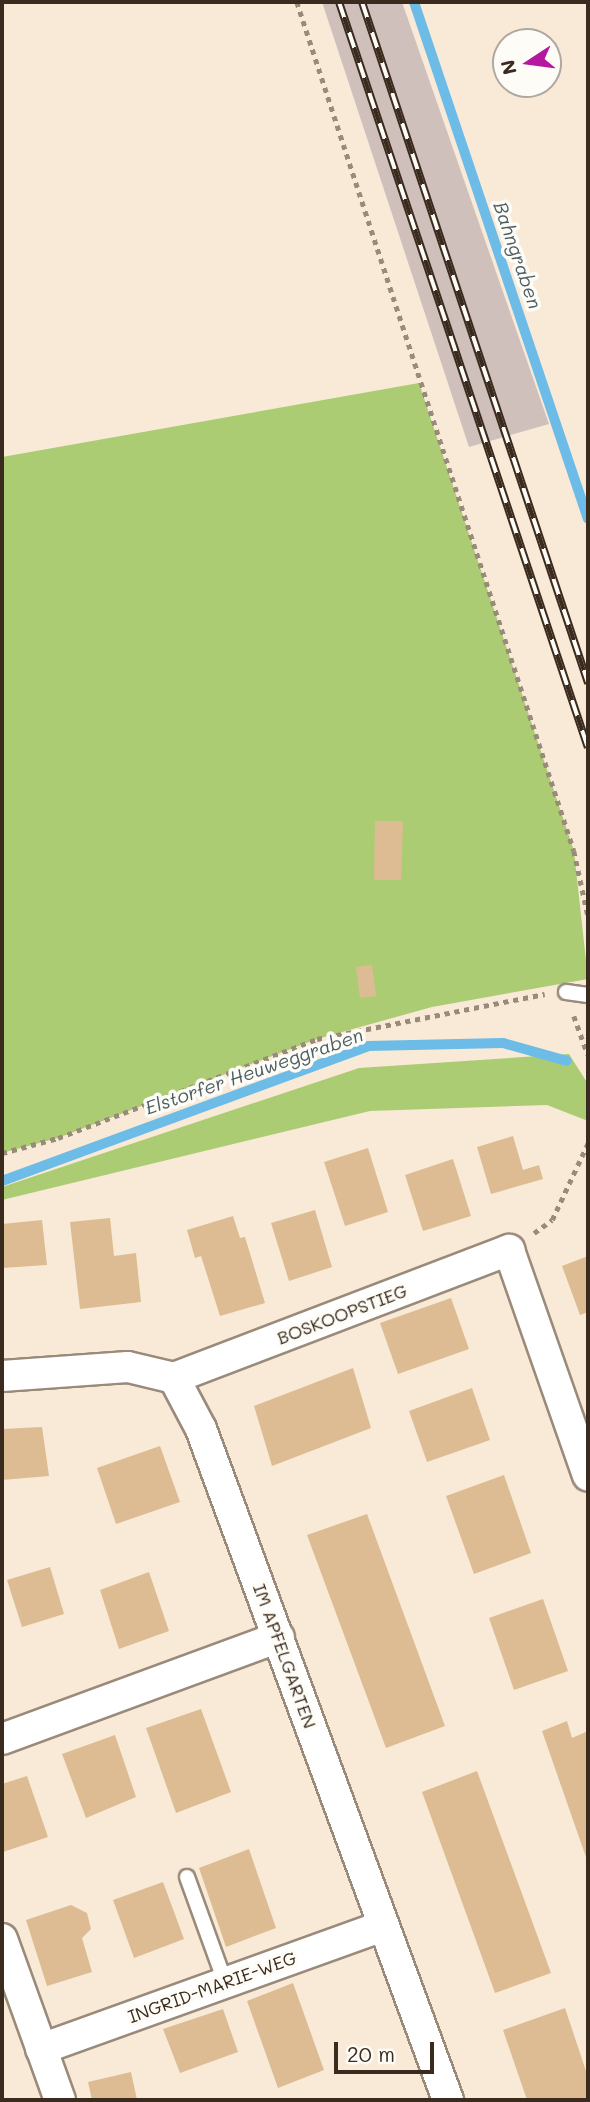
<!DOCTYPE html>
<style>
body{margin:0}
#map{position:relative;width:590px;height:2102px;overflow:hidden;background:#f8ead7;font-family:Mali,sans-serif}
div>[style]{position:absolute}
.industrial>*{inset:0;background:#d0c0bc}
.green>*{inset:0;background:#accc74}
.stream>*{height:10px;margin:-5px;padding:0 5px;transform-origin:5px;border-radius:5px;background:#6dbbe7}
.building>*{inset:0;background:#ddbc94}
.path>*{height:4.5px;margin-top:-2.25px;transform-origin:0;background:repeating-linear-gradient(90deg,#9a8a7a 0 5px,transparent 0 10px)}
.roads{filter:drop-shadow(2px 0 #9a8a7a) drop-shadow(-2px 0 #9a8a7a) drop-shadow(0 2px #9a8a7a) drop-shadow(0 -2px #9a8a7a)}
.service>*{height:14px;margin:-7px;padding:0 7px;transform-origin:7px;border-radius:7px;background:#fff}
.minor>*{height:30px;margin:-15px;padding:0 15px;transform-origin:15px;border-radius:15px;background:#fff}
.rail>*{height:8px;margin-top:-4px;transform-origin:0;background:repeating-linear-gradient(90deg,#fdfcf7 0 16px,#3b2a1e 0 32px);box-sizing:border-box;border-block:2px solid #3b2a1e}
span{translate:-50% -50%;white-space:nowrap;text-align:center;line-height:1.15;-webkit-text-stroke:7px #fdfcf7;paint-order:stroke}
.street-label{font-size:18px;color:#3b2a1e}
.water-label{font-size:19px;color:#4c5d64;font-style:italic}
.frame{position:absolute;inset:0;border:4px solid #3b2a1e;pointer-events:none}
.north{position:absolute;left:492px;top:28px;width:70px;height:70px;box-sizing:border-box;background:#fdfcf7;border:2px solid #afa8a0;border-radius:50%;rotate:257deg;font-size:19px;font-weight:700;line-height:28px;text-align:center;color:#3b2a1e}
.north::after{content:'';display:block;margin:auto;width:24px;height:32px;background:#b5179e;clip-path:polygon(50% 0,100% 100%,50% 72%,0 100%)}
.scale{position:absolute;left:334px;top:2042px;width:100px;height:32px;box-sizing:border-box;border:4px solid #3b2a1e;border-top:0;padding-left:9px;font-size:21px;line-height:24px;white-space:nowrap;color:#3b2a1e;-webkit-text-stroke:5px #fdfcf7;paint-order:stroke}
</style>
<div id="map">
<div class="industrial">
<i style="clip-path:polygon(322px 2px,402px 2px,549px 424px,469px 447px)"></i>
</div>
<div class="green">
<i style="clip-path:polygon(419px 383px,574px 851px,588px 979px,432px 1007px,317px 1039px,58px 1138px,2px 1153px,2px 457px)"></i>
<i style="clip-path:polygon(569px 1054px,588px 1084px,588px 1121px,547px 1105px,370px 1111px,2px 1200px,2px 1187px,359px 1068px)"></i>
</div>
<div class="stream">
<i style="left:414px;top:2px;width:545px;rotate:71.4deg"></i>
<i style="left:2px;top:1181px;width:390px;rotate:-20.2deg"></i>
<i style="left:368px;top:1046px;width:135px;rotate:-1.3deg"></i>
<i style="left:503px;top:1043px;width:66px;rotate:15.7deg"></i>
</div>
<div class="building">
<i style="clip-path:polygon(375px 821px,403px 821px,401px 880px,374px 880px)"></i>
<i style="clip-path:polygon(372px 965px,376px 996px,360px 998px,356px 967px)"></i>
<i style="clip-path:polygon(513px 1136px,523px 1170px,539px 1165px,543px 1179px,491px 1194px,477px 1147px)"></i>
<i style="clip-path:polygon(368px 1148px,388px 1212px,345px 1226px,324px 1162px)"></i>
<i style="clip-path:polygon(453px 1159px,471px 1216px,423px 1231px,405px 1175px)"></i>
<i style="clip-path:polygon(315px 1210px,332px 1267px,289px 1281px,271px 1223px)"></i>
<i style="clip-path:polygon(233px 1216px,240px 1238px,245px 1237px,265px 1303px,220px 1316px,201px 1256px,195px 1258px,187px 1230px)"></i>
<i style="clip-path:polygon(110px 1218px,114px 1256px,136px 1253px,141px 1302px,80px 1309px,70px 1222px)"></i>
<i style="clip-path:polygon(42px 1220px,47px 1265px,2px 1268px,2px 1224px)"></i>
<i style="clip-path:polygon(588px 1256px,588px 1312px,580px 1315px,562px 1266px)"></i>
<i style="clip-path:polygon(451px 1298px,469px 1349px,398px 1374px,380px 1323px)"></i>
<i style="clip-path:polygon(353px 1368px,371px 1428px,272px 1466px,254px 1406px)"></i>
<i style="clip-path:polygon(472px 1388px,490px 1440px,427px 1462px,409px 1411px)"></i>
<i style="clip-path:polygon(42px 1427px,49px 1476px,2px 1480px,2px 1429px)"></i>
<i style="clip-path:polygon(160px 1446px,180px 1502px,116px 1524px,97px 1468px)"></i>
<i style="clip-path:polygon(504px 1475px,531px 1553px,474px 1574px,446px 1496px)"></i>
<i style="clip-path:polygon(367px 1514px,445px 1726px,386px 1748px,307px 1535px)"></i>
<i style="clip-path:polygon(50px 1567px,64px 1614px,22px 1627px,7px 1580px)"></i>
<i style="clip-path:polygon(149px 1572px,169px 1631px,119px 1649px,100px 1590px)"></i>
<i style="clip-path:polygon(543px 1599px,568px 1671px,514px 1690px,489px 1618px)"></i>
<i style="clip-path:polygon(201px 1709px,231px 1792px,176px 1813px,146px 1728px)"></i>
<i style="clip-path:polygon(567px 1721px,572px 1738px,588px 1731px,588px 1863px,542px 1731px)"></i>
<i style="clip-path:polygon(115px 1735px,136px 1797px,86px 1818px,62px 1754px)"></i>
<i style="clip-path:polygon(477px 1771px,551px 1973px,495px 1993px,422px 1792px)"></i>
<i style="clip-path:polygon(27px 1776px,48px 1837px,3px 1852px,2px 1784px)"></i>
<i style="clip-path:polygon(249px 1849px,276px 1928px,226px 1947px,199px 1868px)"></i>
<i style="clip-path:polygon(163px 1882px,184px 1939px,134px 1958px,113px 1900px)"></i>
<i style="clip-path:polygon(71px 1905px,87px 1913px,91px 1929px,82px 1938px,92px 1972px,47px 1986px,26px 1920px)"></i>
<i style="clip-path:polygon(293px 1983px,324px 2070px,278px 2088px,247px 2001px)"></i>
<i style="clip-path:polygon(565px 2008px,588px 2077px,588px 2100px,527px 2100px,503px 2030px)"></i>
<i style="clip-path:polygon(223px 2009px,238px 2052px,180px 2073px,163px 2029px)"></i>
<i style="clip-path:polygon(131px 2072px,137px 2100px,92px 2100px,88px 2082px)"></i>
</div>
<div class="path">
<i style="left:297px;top:2px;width:893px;rotate:71.93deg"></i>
<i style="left:574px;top:851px;width:66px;rotate:77.8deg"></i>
<i style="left:574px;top:1016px;width:41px;rotate:70.3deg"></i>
<i style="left:2px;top:1153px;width:58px;rotate:-15deg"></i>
<i style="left:58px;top:1138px;width:277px;rotate:-20.9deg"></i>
<i style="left:317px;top:1039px;width:232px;rotate:-11.2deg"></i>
<i style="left:534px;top:1233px;width:22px;rotate:-36deg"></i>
<i style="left:552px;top:1220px;width:85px;rotate:-64.9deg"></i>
</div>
<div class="roads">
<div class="service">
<i style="left:566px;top:992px;width:22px;rotate:8deg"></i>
<i style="left:187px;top:1877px;width:112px;rotate:70.1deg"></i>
</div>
<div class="minor">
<i style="left:2px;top:1376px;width:126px;rotate:-4.1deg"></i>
<i style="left:128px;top:1367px;width:47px;rotate:13.4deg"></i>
<i style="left:174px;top:1378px;width:58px;rotate:62.1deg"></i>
<i style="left:201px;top:1429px;width:715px;rotate:69.79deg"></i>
<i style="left:174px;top:1378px;width:359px;rotate:-20.9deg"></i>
<i style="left:509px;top:1250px;width:239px;rotate:70.7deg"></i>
<i style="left:2px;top:1739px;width:295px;rotate:-20.2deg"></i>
<i style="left:2px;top:1939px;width:171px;rotate:70.2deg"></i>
<i style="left:41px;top:2049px;width:363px;rotate:-19.8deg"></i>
</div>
</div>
<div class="rail">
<i style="left:339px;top:2px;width:786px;rotate:71.54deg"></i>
<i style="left:362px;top:2px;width:718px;rotate:71.64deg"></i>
</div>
<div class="street-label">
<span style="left:342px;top:1314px;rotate:-21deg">BOSKOOPSTIEG</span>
<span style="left:285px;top:1656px;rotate:70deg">IM APFELGARTEN</span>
<span style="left:212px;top:1987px;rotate:-20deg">INGRID-MARIE-WEG</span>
</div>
<div class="water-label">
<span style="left:518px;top:255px;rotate:71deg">Bahngraben</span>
<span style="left:254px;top:1071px;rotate:-19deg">Elstorfer Heuweggraben</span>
</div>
<div class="frame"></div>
<div class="north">N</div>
<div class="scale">20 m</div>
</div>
